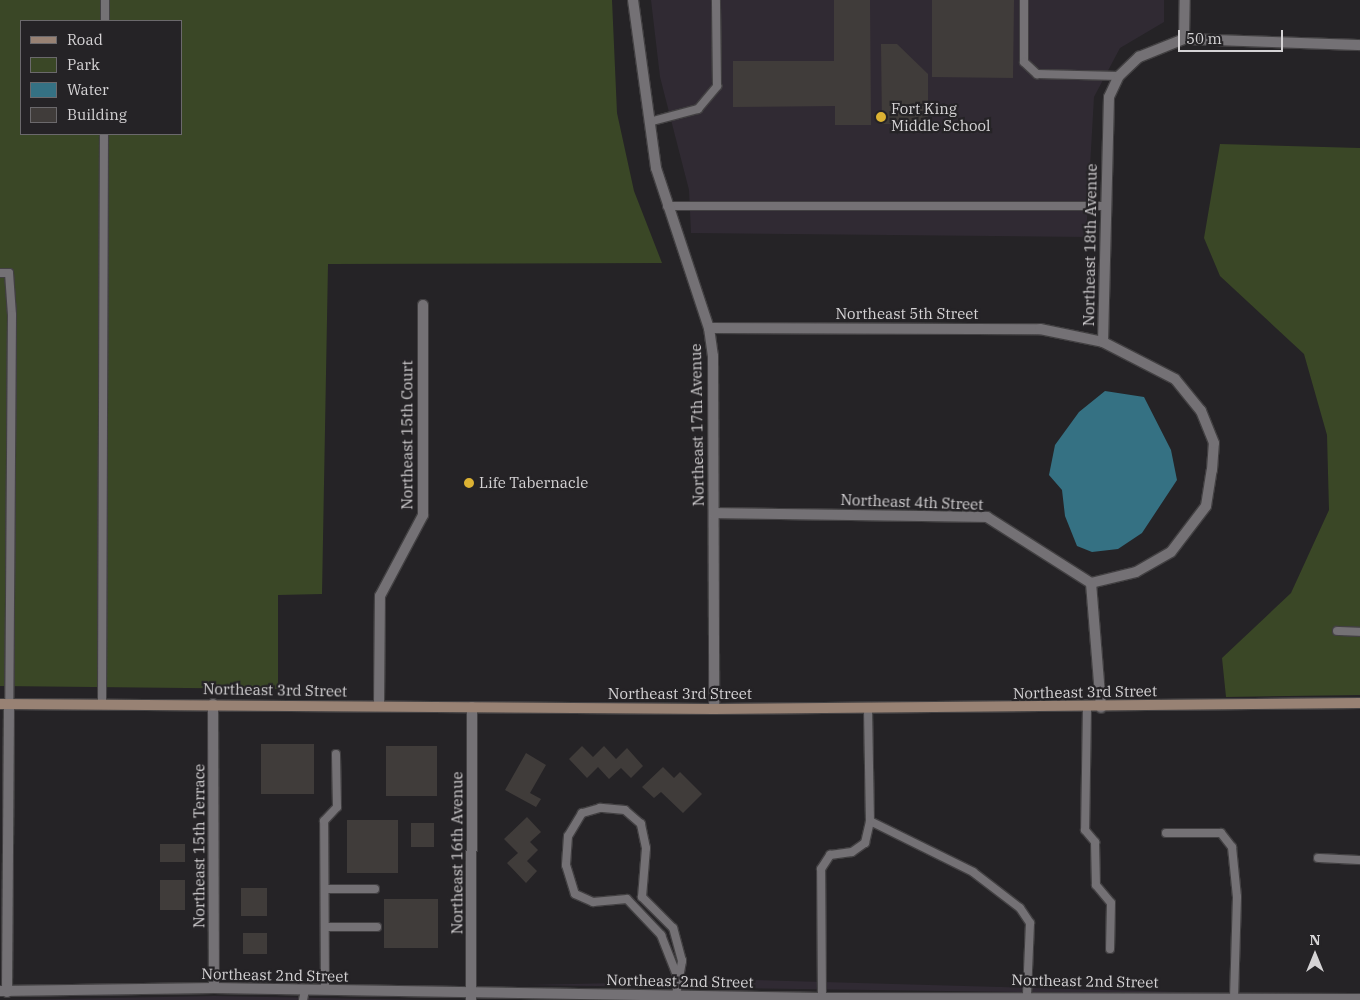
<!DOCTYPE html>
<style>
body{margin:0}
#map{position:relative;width:1360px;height:1000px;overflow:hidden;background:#252326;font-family:"IBM Plex Serif",serif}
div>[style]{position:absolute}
.built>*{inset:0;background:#302a33}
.green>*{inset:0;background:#3a4726}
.water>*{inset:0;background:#357183}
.building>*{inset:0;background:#403c3a}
.roads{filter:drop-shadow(1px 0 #424042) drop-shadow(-1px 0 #424042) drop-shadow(0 1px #424042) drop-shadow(0 -1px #424042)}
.lane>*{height:8px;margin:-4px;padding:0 4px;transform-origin:4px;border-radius:4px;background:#747175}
.street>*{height:10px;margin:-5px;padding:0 5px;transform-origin:5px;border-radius:5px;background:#747175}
.secondary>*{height:10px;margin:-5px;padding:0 5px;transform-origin:5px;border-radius:5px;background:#988274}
.dots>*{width:14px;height:14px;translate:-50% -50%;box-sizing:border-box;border:2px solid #252326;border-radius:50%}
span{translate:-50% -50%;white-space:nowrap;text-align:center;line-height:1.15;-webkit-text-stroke:4.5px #252326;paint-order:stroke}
.poi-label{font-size:15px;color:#d5d3d5}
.left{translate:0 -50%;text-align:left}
.street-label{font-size:15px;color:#d5d3d5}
.legend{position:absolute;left:20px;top:20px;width:162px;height:115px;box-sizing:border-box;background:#252326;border:1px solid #6b696c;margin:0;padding:6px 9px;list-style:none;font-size:15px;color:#d5d3d5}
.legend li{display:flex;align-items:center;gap:10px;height:25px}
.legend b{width:25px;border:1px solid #6b696c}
.north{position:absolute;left:1290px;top:930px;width:50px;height:50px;-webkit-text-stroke:4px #252326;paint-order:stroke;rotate:0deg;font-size:14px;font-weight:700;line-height:20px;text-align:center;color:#d5d3d5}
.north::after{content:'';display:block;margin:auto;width:18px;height:22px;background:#d5d3d5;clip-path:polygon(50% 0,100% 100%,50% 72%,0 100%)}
.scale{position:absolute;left:1178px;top:30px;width:105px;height:22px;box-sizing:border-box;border:2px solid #d5d3d5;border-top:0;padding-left:6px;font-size:15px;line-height:18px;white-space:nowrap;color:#d5d3d5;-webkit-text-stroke:4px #252326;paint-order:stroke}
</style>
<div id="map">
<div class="built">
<i style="clip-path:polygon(651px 0,1164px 0,1164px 22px,1120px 48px,1094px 97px,1086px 237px,691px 233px,689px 190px,660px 77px)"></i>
<i style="clip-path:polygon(752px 980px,1360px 997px,527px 985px)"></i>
<i style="clip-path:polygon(214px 996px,430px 1000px,6px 1000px)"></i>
</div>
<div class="green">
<i style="clip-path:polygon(evenodd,0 0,612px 0,617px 113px,634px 191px,662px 263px,328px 264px,322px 594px,278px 595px,278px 689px,0 686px,0 0,21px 21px,181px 21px,181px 134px,21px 134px,21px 21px)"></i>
<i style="clip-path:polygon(1220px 144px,1360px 148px,1360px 695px,1226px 697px,1222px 658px,1291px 593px,1329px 510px,1327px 435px,1304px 354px,1220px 276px,1204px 238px)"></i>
</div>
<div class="water">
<i style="clip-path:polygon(1105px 391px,1144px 397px,1171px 450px,1177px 480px,1142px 533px,1118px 549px,1092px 552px,1077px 546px,1065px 516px,1062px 490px,1049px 475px,1055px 445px,1079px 412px)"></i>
</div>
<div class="building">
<i style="clip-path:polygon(834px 0,870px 0,871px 125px,835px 125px,835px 106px,733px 107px,733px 61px,834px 61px)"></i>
<i style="clip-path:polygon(932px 0,1014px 0,1013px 78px,932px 77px)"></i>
<i style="clip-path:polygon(881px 44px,897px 44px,928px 74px,928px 124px,882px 124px)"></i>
<i style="clip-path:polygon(261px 744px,314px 744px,314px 794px,261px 794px)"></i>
<i style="clip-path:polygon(386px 746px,437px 746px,437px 796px,386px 796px)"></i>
<i style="clip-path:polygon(582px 746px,593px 757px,604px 746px,616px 759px,627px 748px,643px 766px,631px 778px,621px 768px,609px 779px,598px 767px,587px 778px,569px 759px)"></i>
<i style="clip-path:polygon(526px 753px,546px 765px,530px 793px,541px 799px,536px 807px,505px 790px)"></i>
<i style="clip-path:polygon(663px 767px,674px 778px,680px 772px,702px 794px,683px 813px,661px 792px,654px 798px,642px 787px)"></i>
<i style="clip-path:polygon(527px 817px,541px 832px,530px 842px,538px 850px,527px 861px,537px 871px,526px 883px,507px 863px,518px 853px,504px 839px)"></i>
<i style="clip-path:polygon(347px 820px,398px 820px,398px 873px,347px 873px)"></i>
<i style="clip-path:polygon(411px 823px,434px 823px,434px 847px,411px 847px)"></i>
<i style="clip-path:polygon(160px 844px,185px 844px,185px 862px,160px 862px)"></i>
<i style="clip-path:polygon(160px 880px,185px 880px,185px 910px,160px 910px)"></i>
<i style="clip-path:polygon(241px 888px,267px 888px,267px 916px,241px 916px)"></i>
<i style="clip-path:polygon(384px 899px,438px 899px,438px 948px,384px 948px)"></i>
<i style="clip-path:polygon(243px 933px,267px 933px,267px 954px,243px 954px)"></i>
</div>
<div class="roads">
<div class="lane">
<i style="left:1024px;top:0;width:62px;rotate:90deg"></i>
<i style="left:1024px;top:62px;width:18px;rotate:43deg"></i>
<i style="left:1037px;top:74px;width:82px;rotate:1.4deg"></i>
<i style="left:105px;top:21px;width:21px;rotate:-90deg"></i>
<i style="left:649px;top:122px;width:51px;rotate:-14.9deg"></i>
<i style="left:698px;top:109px;width:30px;rotate:-50deg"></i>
<i style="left:717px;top:86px;width:86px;rotate:-90.7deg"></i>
<i style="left:667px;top:206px;width:440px"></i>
<i style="left:0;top:273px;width:9px"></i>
<i style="left:9px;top:273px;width:42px;rotate:85.9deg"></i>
<i style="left:12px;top:315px;width:389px;rotate:90.4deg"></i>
<i style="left:1337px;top:631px;width:23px;rotate:2deg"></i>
<i style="left:102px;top:702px;width:568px;rotate:-89.8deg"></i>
<i style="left:1087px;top:708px;width:122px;rotate:90.9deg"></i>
<i style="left:1085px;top:830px;width:16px;rotate:50deg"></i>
<i style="left:1095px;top:842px;width:43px;rotate:88.7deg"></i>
<i style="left:1096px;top:885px;width:23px;rotate:50deg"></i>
<i style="left:1111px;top:903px;width:46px;rotate:91.2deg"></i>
<i style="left:868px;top:709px;width:112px;rotate:89deg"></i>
<i style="left:870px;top:821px;width:115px;rotate:26.3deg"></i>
<i style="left:973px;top:872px;width:59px;rotate:37.5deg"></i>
<i style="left:1020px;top:908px;width:18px;rotate:56deg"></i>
<i style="left:1030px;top:923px;width:73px;rotate:92.4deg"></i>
<i style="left:1166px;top:833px;width:55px"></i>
<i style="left:1221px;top:833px;width:18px;rotate:52deg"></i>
<i style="left:1232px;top:847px;width:50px;rotate:84.3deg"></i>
<i style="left:1237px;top:897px;width:101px;rotate:91.7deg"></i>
<i style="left:1318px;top:858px;width:42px;rotate:2.7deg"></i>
<i style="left:325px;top:889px;width:50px"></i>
<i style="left:325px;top:927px;width:52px"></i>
<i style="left:325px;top:990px;width:169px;rotate:-90.3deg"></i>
<i style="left:324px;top:821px;width:19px;rotate:-47deg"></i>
<i style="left:337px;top:807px;width:53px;rotate:-91.1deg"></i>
<i style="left:676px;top:995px;width:35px;rotate:-80deg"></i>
<i style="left:682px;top:961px;width:34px;rotate:-105deg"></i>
<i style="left:673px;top:928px;width:44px;rotate:-135deg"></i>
<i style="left:642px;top:897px;width:49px;rotate:-85.3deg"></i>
<i style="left:646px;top:848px;width:25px;rotate:-102deg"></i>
<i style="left:641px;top:824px;width:21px;rotate:-139deg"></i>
<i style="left:625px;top:810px;width:25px;rotate:-175deg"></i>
<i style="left:600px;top:808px;width:19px;rotate:164deg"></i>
<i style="left:582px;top:813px;width:27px;rotate:121deg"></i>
<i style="left:568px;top:836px;width:29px;rotate:94deg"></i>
<i style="left:566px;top:865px;width:30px;rotate:73deg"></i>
<i style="left:575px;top:894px;width:20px;rotate:24deg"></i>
<i style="left:593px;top:902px;width:34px;rotate:-5deg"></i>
<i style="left:627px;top:899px;width:50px;rotate:46.6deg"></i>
<i style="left:661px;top:935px;width:41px;rotate:68.5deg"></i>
<i style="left:822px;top:998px;width:129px;rotate:-90.4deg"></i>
<i style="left:821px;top:869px;width:17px;rotate:-57deg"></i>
<i style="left:830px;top:855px;width:22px;rotate:-8deg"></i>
<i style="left:852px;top:852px;width:16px;rotate:-35deg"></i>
<i style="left:865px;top:843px;width:23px;rotate:-77deg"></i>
<i style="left:303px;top:1000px;width:10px;rotate:-79deg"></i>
</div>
<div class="street">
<i style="left:633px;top:0;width:170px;rotate:82.2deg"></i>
<i style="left:656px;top:168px;width:169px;rotate:71.7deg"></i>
<i style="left:709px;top:328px;width:28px;rotate:82deg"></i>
<i style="left:713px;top:356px;width:353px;rotate:89.8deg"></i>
<i style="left:1184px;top:39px;width:176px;rotate:2deg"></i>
<i style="left:709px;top:328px;width:331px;rotate:0.2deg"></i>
<i style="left:1040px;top:329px;width:64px;rotate:11.7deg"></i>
<i style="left:714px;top:513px;width:273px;rotate:0.8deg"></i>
<i style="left:987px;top:517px;width:123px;rotate:32.4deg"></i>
<i style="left:1091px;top:583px;width:46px;rotate:-13.7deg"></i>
<i style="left:1136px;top:572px;width:40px;rotate:-29.7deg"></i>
<i style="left:1171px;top:552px;width:58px;rotate:-52.7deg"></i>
<i style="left:1206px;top:506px;width:36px;rotate:-81deg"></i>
<i style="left:1212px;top:470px;width:27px;rotate:-86deg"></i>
<i style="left:1214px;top:443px;width:35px;rotate:-112deg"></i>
<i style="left:1201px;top:411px;width:41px;rotate:-129.1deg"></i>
<i style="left:1175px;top:379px;width:81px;rotate:-152.8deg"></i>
<i style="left:1103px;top:342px;width:245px;rotate:-88.6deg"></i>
<i style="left:1109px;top:97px;width:23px;rotate:-65deg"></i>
<i style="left:1119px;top:76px;width:28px;rotate:-44deg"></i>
<i style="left:1139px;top:57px;width:48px;rotate:-21.8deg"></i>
<i style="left:1184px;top:39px;width:39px;rotate:-89deg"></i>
<i style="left:1091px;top:583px;width:125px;rotate:85.4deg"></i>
<i style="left:213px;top:704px;width:284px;rotate:89.8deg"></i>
<i style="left:379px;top:706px;width:110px;rotate:-89.5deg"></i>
<i style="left:380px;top:596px;width:92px;rotate:-62deg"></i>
<i style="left:423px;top:515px;width:210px;rotate:-90deg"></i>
<i style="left:0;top:991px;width:214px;rotate:-0.8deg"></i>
<i style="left:214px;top:988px;width:608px;rotate:0.94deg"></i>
<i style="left:822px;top:998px;width:538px;rotate:0.11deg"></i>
<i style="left:7px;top:992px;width:288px;rotate:-89.6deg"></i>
<i style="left:471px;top:1000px;width:293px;rotate:-89.8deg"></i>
</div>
<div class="secondary">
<i style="left:0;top:704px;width:714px;rotate:0.4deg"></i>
<i style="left:714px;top:709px;width:646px;rotate:-0.53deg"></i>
</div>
</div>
<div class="dots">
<i style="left:881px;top:117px;background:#dcb233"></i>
<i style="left:469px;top:483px;background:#dcb233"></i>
</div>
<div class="poi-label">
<span class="left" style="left:891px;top:117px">Fort King<br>Middle School</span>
<span class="left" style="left:479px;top:483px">Life Tabernacle</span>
</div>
<div class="street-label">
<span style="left:1090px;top:245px;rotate:-89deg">Northeast 18th Avenue</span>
<span style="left:907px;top:314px">Northeast 5th Street</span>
<span style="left:697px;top:425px;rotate:-91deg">Northeast 17th Avenue</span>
<span style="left:407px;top:435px;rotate:-90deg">Northeast 15th Court</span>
<span style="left:912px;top:502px;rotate:2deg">Northeast 4th Street</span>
<span style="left:275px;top:690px;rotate:1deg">Northeast 3rd Street</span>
<span style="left:1085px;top:692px;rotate:-1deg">Northeast 3rd Street</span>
<span style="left:680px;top:694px">Northeast 3rd Street</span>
<span style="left:199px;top:846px;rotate:-90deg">Northeast 15th Terrace</span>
<span style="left:457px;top:853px;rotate:-90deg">Northeast 16th Avenue</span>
<span style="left:275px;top:975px;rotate:1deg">Northeast 2nd Street</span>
<span style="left:680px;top:981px;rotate:1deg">Northeast 2nd Street</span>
<span style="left:1085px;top:981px;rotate:1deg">Northeast 2nd Street</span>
</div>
<ul class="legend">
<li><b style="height:6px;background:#988274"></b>Road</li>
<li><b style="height:14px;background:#3a4726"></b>Park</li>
<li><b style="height:14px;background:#357183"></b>Water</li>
<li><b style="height:14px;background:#403c3a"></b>Building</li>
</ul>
<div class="north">N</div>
<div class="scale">50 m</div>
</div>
